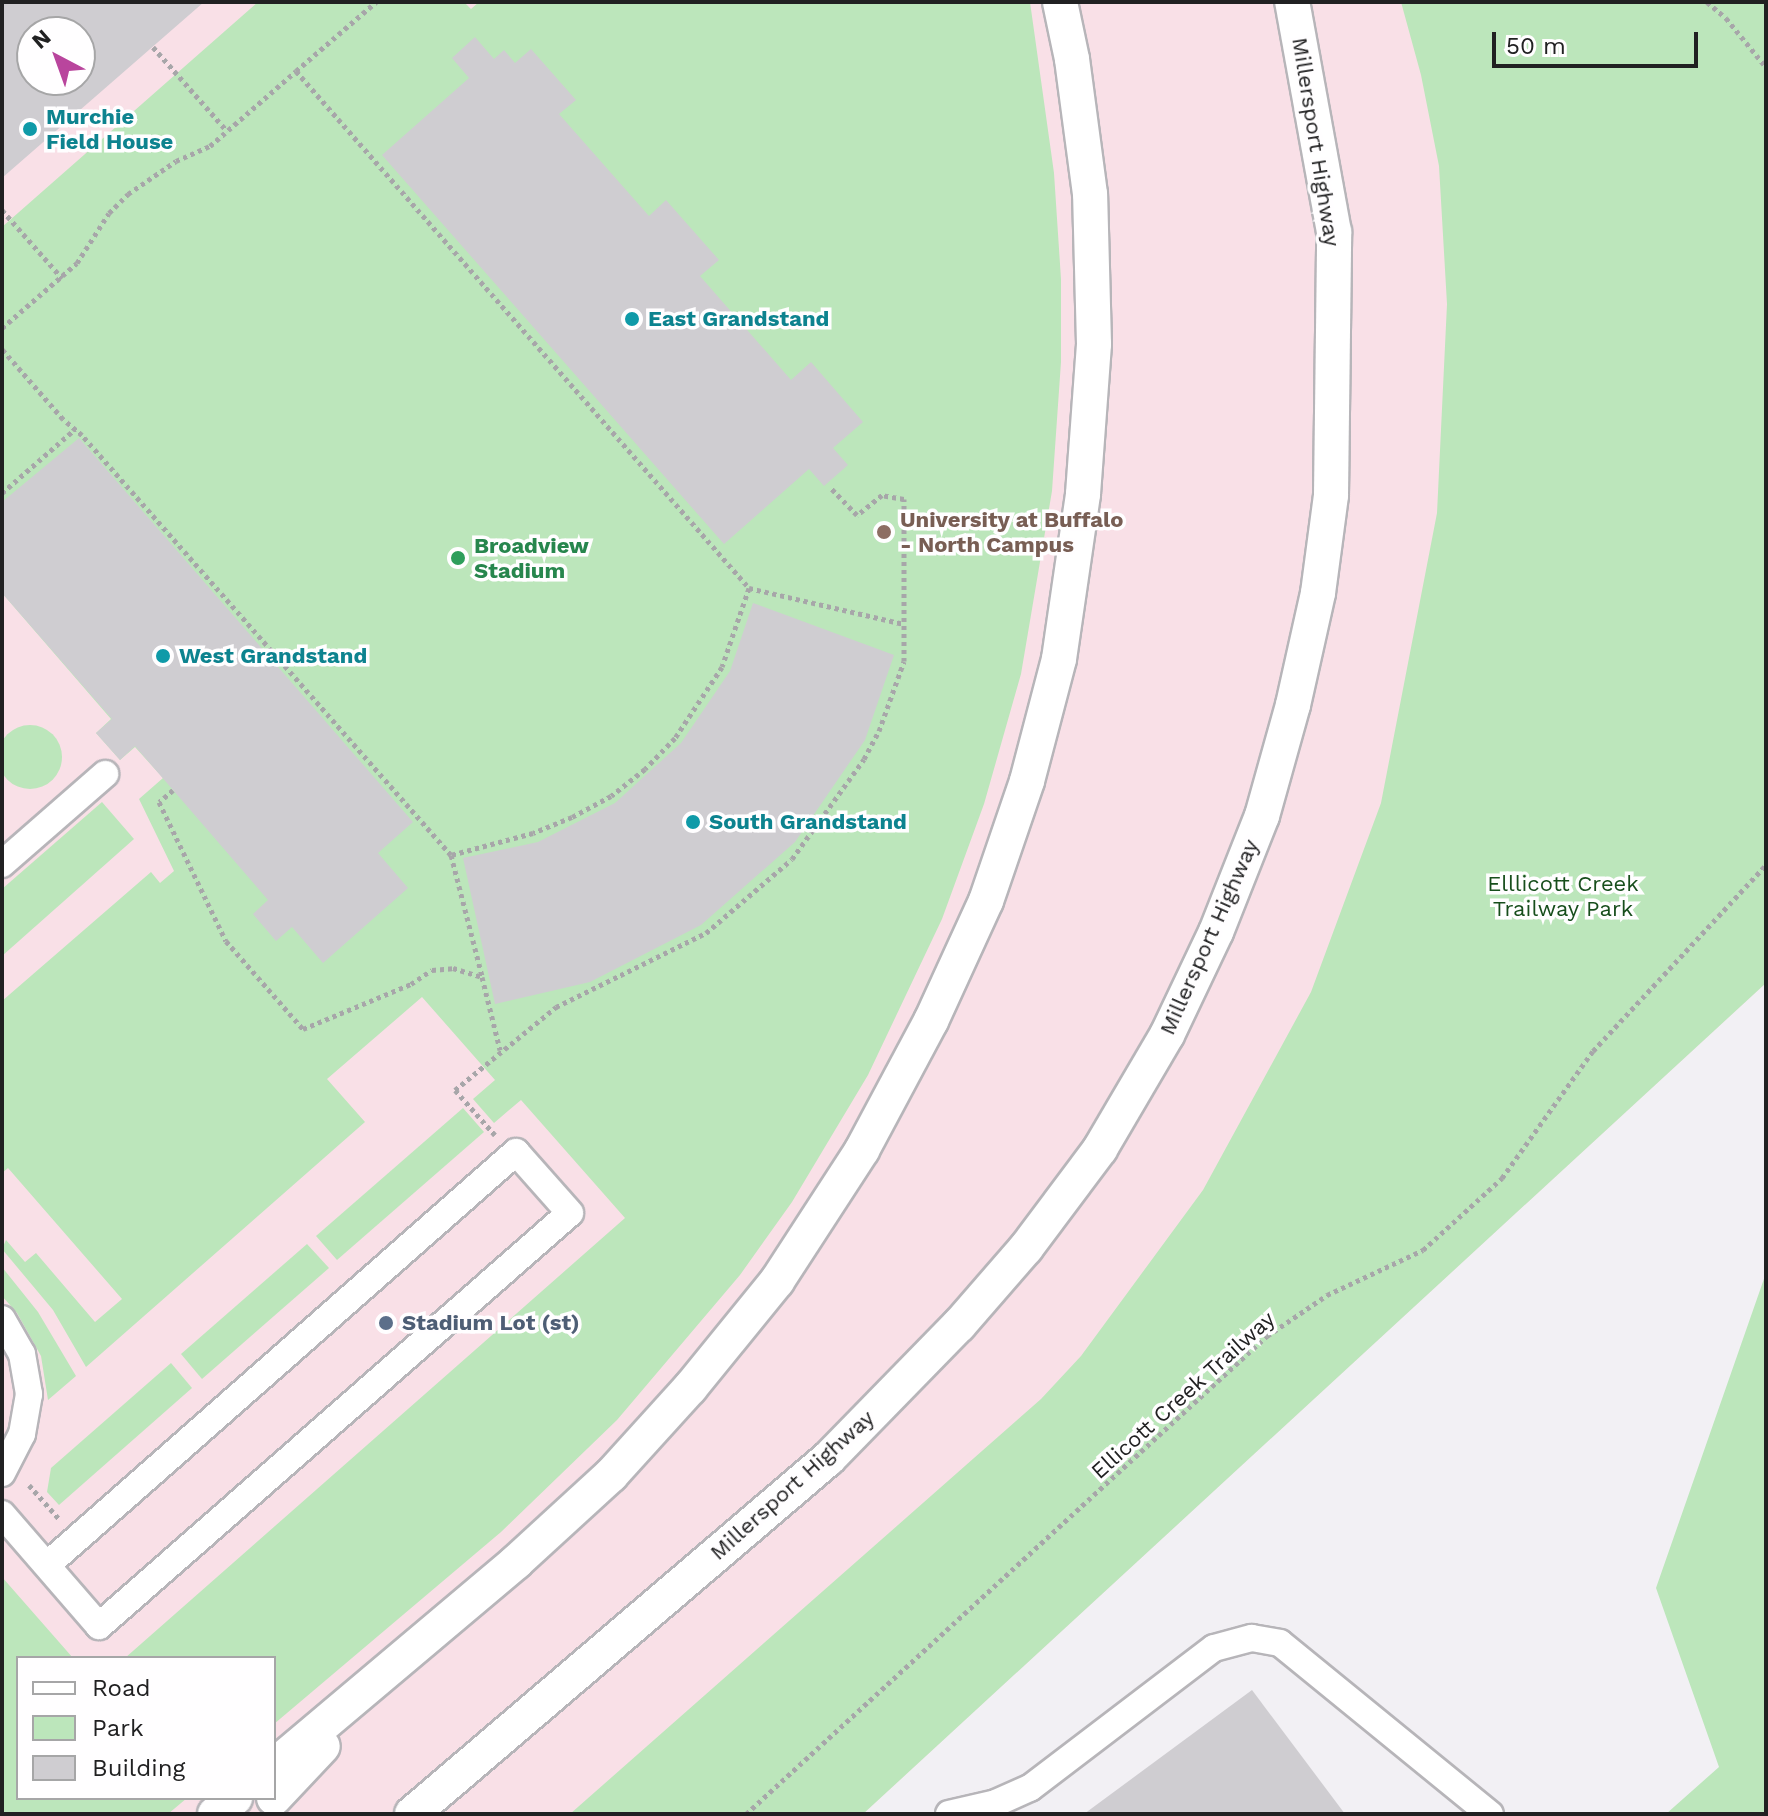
<!DOCTYPE html>
<style>
body{margin:0}
#map{position:relative;width:1768px;height:1816px;overflow:hidden;background:#f2f0f4;font-family:"Work Sans",sans-serif}
div>[style]{position:absolute}
.commercial>*{inset:0;background:#f9e0e7}
.green>*{inset:0;background:#bce6bb}
.round{border-radius:50%}
.building>*{inset:0;background:#cfcdd1}
.path>*{height:5px;margin-top:-2.5px;transform-origin:0;background:repeating-linear-gradient(90deg,#a7a6a9 0 4px,transparent 0 8px)}
.roads{filter:drop-shadow(2px 0 #b7b5b9) drop-shadow(-2px 0 #b7b5b9) drop-shadow(0 2px #b7b5b9) drop-shadow(0 -2px #b7b5b9)}
.minor>*{height:26px;margin:-13px;padding:0 13px;transform-origin:13px;border-radius:13px;background:#fff}
.major>*{height:34px;margin:-17px;padding:0 17px;transform-origin:17px;border-radius:17px;background:#fff}
.dots>*{width:22px;height:22px;translate:-50% -50%;box-sizing:border-box;border:4px solid #fffeff;border-radius:50%}
span{translate:-50% -50%;white-space:nowrap;text-align:center;line-height:1.15;-webkit-text-stroke:7px #fffeff;paint-order:stroke}
.culture-label{font-size:22px;color:#0d838f;font-weight:700}
.left{translate:0 -50%;text-align:left}
.street-label{font-size:22px;color:#212122}
.education-label{font-size:22px;color:#785e54;font-weight:700}
.leisure-label{font-size:22px;color:#27864d;font-weight:700}
.park-label{font-size:22px;color:#174e1c}
.service-label{font-size:22px;color:#4e5e75;font-weight:700}
.frame{position:absolute;inset:0;border:4px solid #212122;pointer-events:none}
.legend{position:absolute;left:16px;top:1656px;width:260px;height:144px;box-sizing:border-box;background:#fffeff;border:2px solid #a6a6a7;margin:0;padding:10px 14px;list-style:none;font-size:24px;color:#212122}
.legend li{display:flex;align-items:center;gap:16px;height:40px}
.legend b{width:40px;border:2px solid #a6a6a7}
.north{position:absolute;left:16px;top:16px;width:80px;height:80px;box-sizing:border-box;background:#fffeff;border:2px solid #a6a6a7;border-radius:50%;rotate:319deg;font-size:22px;font-weight:700;line-height:32px;text-align:center;color:#212122}
.north::after{content:'';display:block;margin:auto;width:28px;height:36px;background:#b9459d;clip-path:polygon(50% 0,100% 100%,50% 72%,0 100%)}
.scale{position:absolute;left:1492px;top:32px;width:206px;height:36px;box-sizing:border-box;border:4px solid #212122;border-top:0;padding-left:10px;font-size:24px;line-height:28px;white-space:nowrap;color:#212122;-webkit-text-stroke:6px #fffeff;paint-order:stroke}
</style>
<div id="map">
<div class="commercial">
<i style="clip-path:polygon(evenodd,2px 2px,1766px 2px,1766px 983px,863px 1814px,2px 1814px,2px 2px,32px 32px,80px 32px,80px 80px,32px 80px,32px 32px,2px 2px,18px 1658px,274px 1658px,274px 1798px,18px 1798px,18px 1658px)"></i>
</div>
<div class="green">
<i style="clip-path:polygon(258px 2px,464px 2px,471px 9px,479px 2px,1030px 2px,1054px 173px,1061px 279px,1061px 362px,1052px 491px,1021px 674px,984px 804px,942px 919px,868px 1075px,792px 1202px,740px 1275px,617px 1420px,501px 1532px,274px 1724px,274px 1658px,125px 1658px,625px 1218px,521px 1100px,494px 1123px,473px 1099px,495px 1080px,422px 997px,327px 1079px,365px 1122px,86px 1367px,53px 1310px,2px 1249px,6px 1240px,25px 1262px,36px 1253px,95px 1322px,122px 1299px,8px 1168px,2px 1173px,2px 1001px,151px 872px,160px 883px,174px 871px,139px 799px,163px 778px,135px 747px,120px 760px,96px 733px,111px 719px,2px 593px,2px 227px)"></i>
<i style="clip-path:polygon(1401px 2px,1766px 2px,1766px 983px,863px 1814px,570px 1814px,1041px 1399px,1081px 1356px,1203px 1190px,1311px 992px,1381px 803px,1437px 513px,1447px 304px,1439px 166px,1421px 75px)"></i>
<i class="round" style="left:-2px;top:725px;width:64px;height:64px"></i>
<i style="clip-path:polygon(102px 802px,134px 839px,2px 956px,2px 889px)"></i>
<i style="clip-path:polygon(463px 1108px,484px 1132px,337px 1260px,316px 1236px)"></i>
<i style="clip-path:polygon(307px 1244px,329px 1268px,202px 1379px,181px 1354px)"></i>
<i style="clip-path:polygon(2px 1267px,38px 1312px,76px 1376px,48px 1400px,41px 1356px,17px 1313px,2px 1296px)"></i>
<i style="clip-path:polygon(1766px 1273px,1766px 1814px,1666px 1814px,1719px 1767px,1656px 1588px)"></i>
<i style="clip-path:polygon(171px 1363px,192px 1388px,59px 1505px,47px 1492px,51px 1468px)"></i>
<i style="clip-path:polygon(2px 1577px,73px 1658px,18px 1658px,18px 1798px,187px 1798px,168px 1814px,2px 1814px)"></i>
</div>
<div class="building">
<i style="clip-path:polygon(evenodd,2px 2px,204px 2px,2px 178px,2px 2px,32px 32px,80px 32px,80px 80px,32px 80px,32px 32px)"></i>
<i style="clip-path:polygon(475px 37px,494px 59px,504px 50px,515px 63px,531px 49px,576px 100px,559px 114px,649px 216px,666px 200px,719px 260px,700px 276px,791px 380px,811px 362px,863px 422px,833px 448px,848px 465px,824px 486px,809px 469px,724px 544px,382px 155px,469px 78px,452px 58px)"></i>
<i style="clip-path:polygon(79px 438px,413px 822px,378px 853px,408px 888px,323px 963px,292px 927px,276px 941px,253px 914px,268px 900px,135px 746px,120px 760px,96px 733px,112px 719px,2px 593px,2px 502px)"></i>
<i style="clip-path:polygon(753px 603px,894px 655px,865px 740px,795px 842px,701px 925px,590px 982px,495px 1004px,463px 858px,538px 842px,615px 803px,681px 743px,730px 671px)"></i>
<i style="clip-path:polygon(1252px 1690px,1345px 1814px,1084px 1814px)"></i>
</div>
<div class="path">
<i style="left:1707px;top:2px;width:25px;rotate:40deg"></i>
<i style="left:1726px;top:18px;width:63px;rotate:50.8deg"></i>
<i style="left:153px;top:47px;width:112px;rotate:48.6deg"></i>
<i style="left:296px;top:71px;width:106px;rotate:-40.8deg"></i>
<i style="left:2px;top:210px;width:91px;rotate:48.6deg"></i>
<i style="left:2px;top:328px;width:99px;rotate:-40.9deg"></i>
<i style="left:77px;top:263px;width:59px;rotate:-57.4deg"></i>
<i style="left:109px;top:213px;width:27px;rotate:-45deg"></i>
<i style="left:128px;top:194px;width:58px;rotate:-34.5deg"></i>
<i style="left:176px;top:161px;width:37px;rotate:-24deg"></i>
<i style="left:210px;top:146px;width:114px;rotate:-41.1deg"></i>
<i style="left:296px;top:71px;width:687px;rotate:48.77deg"></i>
<i style="left:749px;top:588px;width:83px;rotate:108.9deg"></i>
<i style="left:722px;top:667px;width:85px;rotate:123.5deg"></i>
<i style="left:675px;top:738px;width:43px;rotate:134.1deg"></i>
<i style="left:645px;top:769px;width:43px;rotate:141.5deg"></i>
<i style="left:611px;top:796px;width:44px;rotate:151.7deg"></i>
<i style="left:572px;top:817px;width:42px;rotate:157.7deg"></i>
<i style="left:533px;top:833px;width:85px;rotate:165deg"></i>
<i style="left:451px;top:855px;width:559px;rotate:-131.3deg"></i>
<i style="left:82px;top:435px;width:25px;rotate:-140deg"></i>
<i style="left:63px;top:419px;width:93px;rotate:-131.1deg"></i>
<i style="left:2px;top:493px;width:97px;rotate:-41.2deg"></i>
<i style="left:749px;top:588px;width:159px;rotate:13.1deg"></i>
<i style="left:173px;top:790px;width:18px;rotate:139deg"></i>
<i style="left:159px;top:802px;width:154px;rotate:64.3deg"></i>
<i style="left:226px;top:941px;width:117px;rotate:48.8deg"></i>
<i style="left:303px;top:1029px;width:117px;rotate:-22.6deg"></i>
<i style="left:411px;top:984px;width:25px;rotate:-34deg"></i>
<i style="left:432px;top:970px;width:21px;rotate:-5deg"></i>
<i style="left:453px;top:968px;width:30px;rotate:17deg"></i>
<i style="left:482px;top:977px;width:75px;rotate:76.1deg"></i>
<i style="left:451px;top:855px;width:125px;rotate:75.6deg"></i>
<i style="left:495px;top:1135px;width:60px;rotate:-131.6deg"></i>
<i style="left:455px;top:1090px;width:131px;rotate:-39.4deg"></i>
<i style="left:556px;top:1007px;width:167px;rotate:-26.3deg"></i>
<i style="left:706px;top:933px;width:113px;rotate:-40.7deg"></i>
<i style="left:792px;top:859px;width:123px;rotate:-54.2deg"></i>
<i style="left:864px;top:759px;width:32px;rotate:-62deg"></i>
<i style="left:879px;top:731px;width:74px;rotate:-70.3deg"></i>
<i style="left:904px;top:661px;width:162px;rotate:-90deg"></i>
<i style="left:904px;top:499px;width:22px;rotate:-170deg"></i>
<i style="left:882px;top:495px;width:32px;rotate:141deg"></i>
<i style="left:857px;top:515px;width:40px;rotate:-134deg"></i>
<i style="left:29px;top:1485px;width:47px;rotate:48.5deg"></i>
<i style="left:746px;top:1814px;width:707px;rotate:-42.54deg"></i>
<i style="left:1267px;top:1336px;width:73px;rotate:-34.3deg"></i>
<i style="left:1327px;top:1295px;width:106px;rotate:-25.1deg"></i>
<i style="left:1423px;top:1250px;width:107px;rotate:-42.3deg"></i>
<i style="left:1502px;top:1178px;width:156px;rotate:-54.4deg"></i>
<i style="left:1593px;top:1051px;width:254px;rotate:-47.1deg"></i>
</div>
<div class="roads">
<div class="minor">
<i style="left:2px;top:864px;width:137px;rotate:-41.1deg"></i>
<i style="left:2px;top:1319px;width:40px;rotate:60.3deg"></i>
<i style="left:22px;top:1354px;width:41px;rotate:80.1deg"></i>
<i style="left:29px;top:1394px;width:41px;rotate:99.9deg"></i>
<i style="left:22px;top:1434px;width:44px;rotate:117.1deg"></i>
<i style="left:2px;top:1514px;width:148px;rotate:49.1deg"></i>
<i style="left:99px;top:1626px;width:626px;rotate:-41.25deg"></i>
<i style="left:570px;top:1213px;width:81px;rotate:-131.5deg"></i>
<i style="left:516px;top:1152px;width:625px;rotate:138.63deg"></i>
<i style="left:949px;top:1814px;width:48px;rotate:-13.2deg"></i>
<i style="left:996px;top:1803px;width:37px;rotate:-24deg"></i>
<i style="left:1030px;top:1788px;width:231px;rotate:-37.3deg"></i>
<i style="left:1214px;top:1648px;width:39px;rotate:-15deg"></i>
<i style="left:1252px;top:1638px;width:28px;rotate:10deg"></i>
<i style="left:1280px;top:1643px;width:271px;rotate:39.2deg"></i>
</div>
<div class="major">
<i style="left:274px;top:1766px;width:317px;rotate:-40.1deg"></i>
<i style="left:516px;top:1562px;width:129px;rotate:-42.5deg"></i>
<i style="left:611px;top:1475px;width:118px;rotate:-47.8deg"></i>
<i style="left:690px;top:1388px;width:138px;rotate:-50.9deg"></i>
<i style="left:777px;top:1281px;width:156px;rotate:-57deg"></i>
<i style="left:862px;top:1150px;width:146px;rotate:-61.9deg"></i>
<i style="left:931px;top:1021px;width:132px;rotate:-65.4deg"></i>
<i style="left:986px;top:901px;width:127px;rotate:-71.1deg"></i>
<i style="left:1027px;top:781px;width:126px;rotate:-75.3deg"></i>
<i style="left:1059px;top:659px;width:167px;rotate:-81.7deg"></i>
<i style="left:1083px;top:494px;width:150px;rotate:-85.8deg"></i>
<i style="left:1094px;top:344px;width:150px;rotate:-91.5deg"></i>
<i style="left:1090px;top:194px;width:136px;rotate:-97.6deg"></i>
<i style="left:1072px;top:59px;width:58px;rotate:-101.9deg"></i>
<i style="left:274px;top:1798px;width:71px;rotate:-46.7deg"></i>
<i style="left:215px;top:1814px;width:26px;rotate:-39deg"></i>
<i style="left:412px;top:1814px;width:548px;rotate:-40.49deg"></i>
<i style="left:829px;top:1458px;width:186px;rotate:-45.7deg"></i>
<i style="left:959px;top:1325px;width:102px;rotate:-49deg"></i>
<i style="left:1026px;top:1248px;width:124px;rotate:-53.2deg"></i>
<i style="left:1100px;top:1149px;width:132px;rotate:-59.6deg"></i>
<i style="left:1167px;top:1035px;width:114px;rotate:-64.6deg"></i>
<i style="left:1216px;top:932px;width:125px;rotate:-68.4deg"></i>
<i style="left:1262px;top:816px;width:115px;rotate:-74.4deg"></i>
<i style="left:1293px;top:705px;width:115px;rotate:-77.4deg"></i>
<i style="left:1318px;top:593px;width:99px;rotate:-82.4deg"></i>
<i style="left:1331px;top:495px;width:263px;rotate:-89.3deg"></i>
<i style="left:1334px;top:232px;width:234px;rotate:-100.3deg"></i>
</div>
</div>
<div class="dots">
<i style="left:30px;top:129px;background:#0f9aa8"></i>
<i style="left:632px;top:319px;background:#0f9aa8"></i>
<i style="left:884px;top:532px;background:#8d6e63"></i>
<i style="left:458px;top:558px;background:#2e9e5b"></i>
<i style="left:163px;top:656px;background:#0f9aa8"></i>
<i style="left:693px;top:822px;background:#0f9aa8"></i>
<i style="left:386px;top:1323px;background:#5c6f8a"></i>
</div>
<div class="culture-label">
<span class="left" style="left:46px;top:129px">Murchie<br>Field House</span>
<span class="left" style="left:648px;top:319px">East Grandstand</span>
<span class="left" style="left:179px;top:656px">West Grandstand</span>
<span class="left" style="left:709px;top:822px">South Grandstand</span>
</div>
<div class="street-label">
<span style="left:1316px;top:142px;rotate:81deg">Millersport Highway</span>
<span style="left:1209px;top:937px;rotate:-66deg">Millersport Highway</span>
<span style="left:1183px;top:1395px;rotate:-42deg">Ellicott Creek Trailway</span>
<span style="left:792px;top:1485px;rotate:-42deg">Millersport Highway</span>
</div>
<div class="education-label">
<span class="left" style="left:900px;top:532px">University at Buffalo<br>- North Campus</span>
</div>
<div class="leisure-label">
<span class="left" style="left:474px;top:558px">Broadview<br>Stadium</span>
</div>
<div class="park-label">
<span style="left:1563px;top:896px">Elllicott Creek<br>Trailway Park</span>
</div>
<div class="service-label">
<span class="left" style="left:402px;top:1323px">Stadium Lot (st)</span>
</div>
<div class="frame"></div>
<ul class="legend">
<li><b style="height:10px;background:#fff"></b>Road</li>
<li><b style="height:22px;background:#bce6bb"></b>Park</li>
<li><b style="height:22px;background:#cfcdd1"></b>Building</li>
</ul>
<div class="north">N</div>
<div class="scale">50 m</div>
</div>
